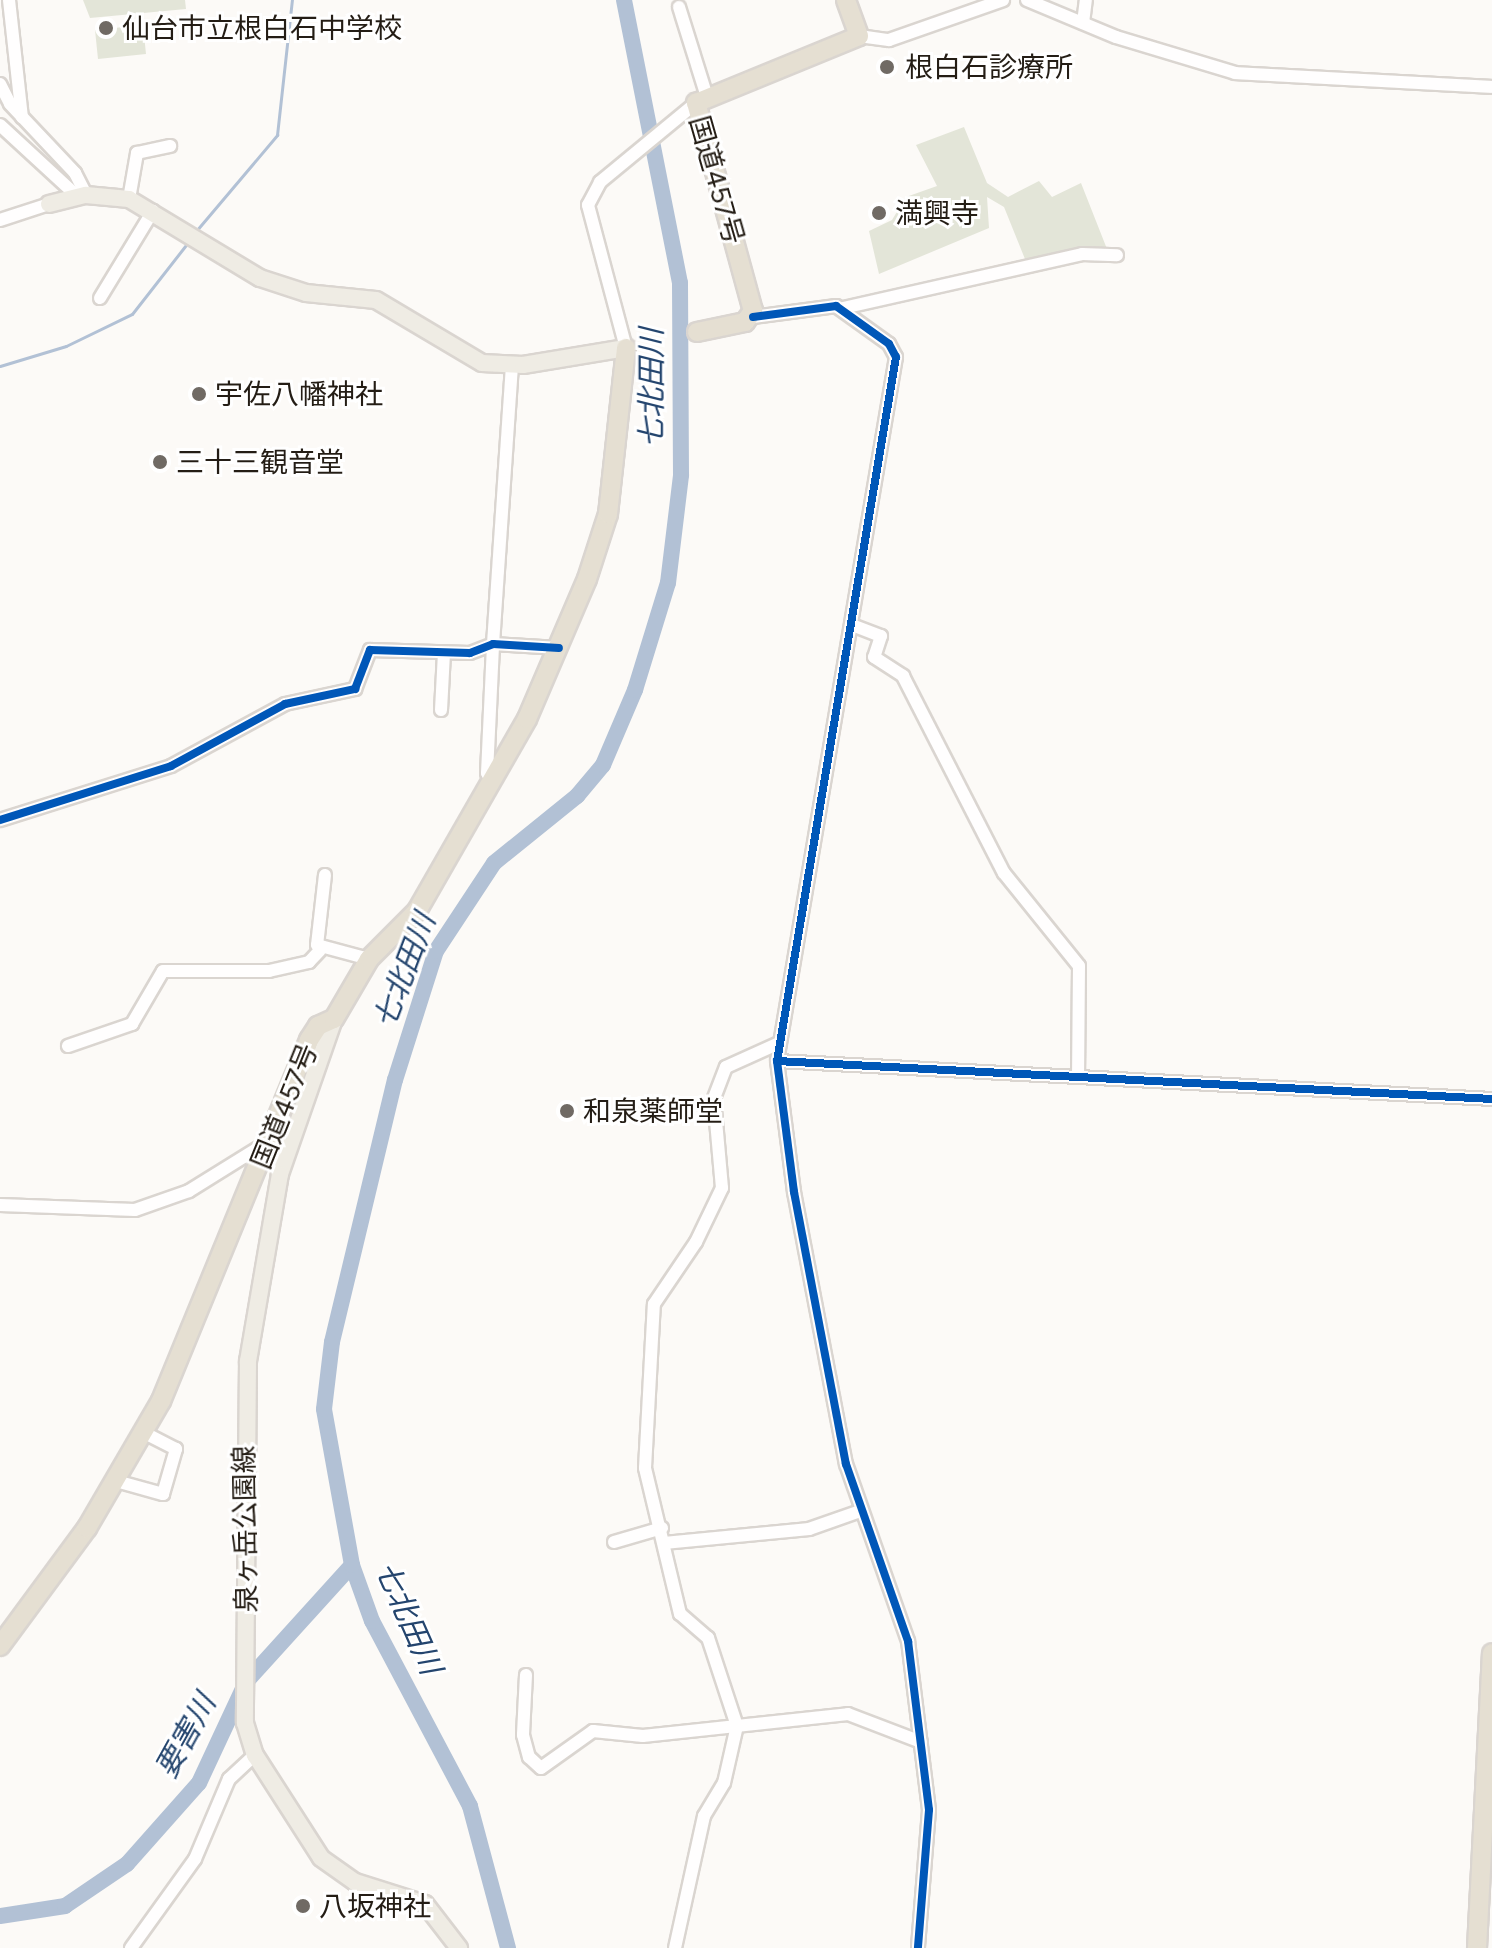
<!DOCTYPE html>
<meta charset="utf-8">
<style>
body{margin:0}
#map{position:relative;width:1492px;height:1948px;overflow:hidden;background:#fcfaf7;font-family:Figtree,"Noto Sans JP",sans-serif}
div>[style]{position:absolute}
.green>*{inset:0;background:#e3e5d8}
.stream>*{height:3px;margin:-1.5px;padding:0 1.5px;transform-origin:1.5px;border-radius:1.5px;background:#b2c1d5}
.river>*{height:16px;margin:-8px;padding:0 8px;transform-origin:8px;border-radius:8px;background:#b2c1d5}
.roads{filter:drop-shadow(2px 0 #dad5d0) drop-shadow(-2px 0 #dad5d0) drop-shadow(0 2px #dad5d0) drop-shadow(0 -2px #dad5d0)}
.minor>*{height:12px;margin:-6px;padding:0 6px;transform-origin:6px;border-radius:6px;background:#fffefe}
.major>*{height:16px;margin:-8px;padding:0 8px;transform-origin:8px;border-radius:8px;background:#efece4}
.highway>*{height:18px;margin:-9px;padding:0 9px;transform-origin:9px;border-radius:9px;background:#e5dfd2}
.cycleway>*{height:8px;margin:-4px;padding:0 4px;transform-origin:4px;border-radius:4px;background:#0057b8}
.dots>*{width:22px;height:22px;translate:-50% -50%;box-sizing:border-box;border:4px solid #fff;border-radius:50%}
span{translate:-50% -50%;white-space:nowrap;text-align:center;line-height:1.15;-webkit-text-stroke:6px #fff;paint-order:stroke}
.poi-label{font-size:28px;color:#241d15}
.left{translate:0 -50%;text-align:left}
.street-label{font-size:28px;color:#241d15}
.water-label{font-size:30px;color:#24456e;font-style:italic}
</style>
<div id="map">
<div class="green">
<i style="clip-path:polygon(83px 0,185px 0,186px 9px,90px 18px)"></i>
<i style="clip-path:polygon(143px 25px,146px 54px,98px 59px,95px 30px)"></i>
<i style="clip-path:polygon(964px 127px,987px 183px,1008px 197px,1039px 181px,1052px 197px,1081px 183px,1107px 249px,1027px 264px,1004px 207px,987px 197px,989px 228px,879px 274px,869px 231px,892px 220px,906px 197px,937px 186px,916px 145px)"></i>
</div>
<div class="stream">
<i style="left:196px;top:231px;width:126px;rotate:-49.8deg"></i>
<i style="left:277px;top:135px;width:136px;rotate:-83.7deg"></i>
<i style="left:0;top:366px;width:69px;rotate:-16.9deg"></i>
<i style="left:66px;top:346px;width:73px;rotate:-25.9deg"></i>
<i style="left:132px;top:314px;width:93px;rotate:-52deg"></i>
</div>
<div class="river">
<i style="left:0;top:1916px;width:66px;rotate:-8.7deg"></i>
<i style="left:65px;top:1906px;width:75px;rotate:-34.1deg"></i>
<i style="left:127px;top:1864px;width:108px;rotate:-48.4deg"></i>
<i style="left:199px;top:1783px;width:111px;rotate:-65deg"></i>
<i style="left:246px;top:1682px;width:158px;rotate:-47.8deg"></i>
<i style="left:508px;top:1948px;width:147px;rotate:-105deg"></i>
<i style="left:470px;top:1806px;width:209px;rotate:-117.9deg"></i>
<i style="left:372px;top:1621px;width:59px;rotate:-109.7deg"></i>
<i style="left:352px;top:1565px;width:158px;rotate:-100.2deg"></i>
<i style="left:324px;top:1409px;width:67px;rotate:-83.2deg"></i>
<i style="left:332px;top:1342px;width:269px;rotate:-76.5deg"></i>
<i style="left:395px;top:1080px;width:135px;rotate:-72.4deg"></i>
<i style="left:436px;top:951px;width:105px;rotate:-56.6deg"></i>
<i style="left:494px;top:863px;width:107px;rotate:-38.9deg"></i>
<i style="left:577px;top:796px;width:40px;rotate:-50deg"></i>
<i style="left:603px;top:765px;width:82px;rotate:-66.9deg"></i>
<i style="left:635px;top:690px;width:112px;rotate:-72.9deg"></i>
<i style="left:668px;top:583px;width:109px;rotate:-83.1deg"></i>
<i style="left:681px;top:475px;width:192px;rotate:-90.3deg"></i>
<i style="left:680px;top:283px;width:288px;rotate:-101.2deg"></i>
</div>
<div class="roads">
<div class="minor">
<i style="left:9px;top:0;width:118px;rotate:83.7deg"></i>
<i style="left:1027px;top:0;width:96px;rotate:22.6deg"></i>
<i style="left:1116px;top:37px;width:124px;rotate:16.8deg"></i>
<i style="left:1235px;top:73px;width:257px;rotate:3.1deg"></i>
<i style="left:679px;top:7px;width:94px;rotate:72.7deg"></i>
<i style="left:1083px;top:23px;width:23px;rotate:-83deg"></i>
<i style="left:859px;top:36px;width:30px;rotate:8deg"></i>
<i style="left:889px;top:40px;width:121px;rotate:-19.3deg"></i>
<i style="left:0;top:84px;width:22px;rotate:63deg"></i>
<i style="left:10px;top:104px;width:95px;rotate:46.7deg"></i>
<i style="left:75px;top:173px;width:25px;rotate:63deg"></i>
<i style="left:0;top:125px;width:105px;rotate:42.7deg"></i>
<i style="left:129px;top:199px;width:47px;rotate:-80.1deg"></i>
<i style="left:137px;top:153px;width:34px;rotate:-12deg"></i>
<i style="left:0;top:220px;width:52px;rotate:-18.1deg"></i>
<i style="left:100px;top:298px;width:102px;rotate:-58.7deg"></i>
<i style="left:843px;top:308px;width:245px;rotate:-12.7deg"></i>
<i style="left:1082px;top:254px;width:35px;rotate:2deg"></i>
<i style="left:753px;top:317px;width:84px;rotate:-7.5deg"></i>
<i style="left:836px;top:306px;width:65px;rotate:35.6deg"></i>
<i style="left:889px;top:344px;width:15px;rotate:62deg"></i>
<i style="left:896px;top:357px;width:714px;rotate:99.59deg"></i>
<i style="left:777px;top:1061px;width:132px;rotate:82.6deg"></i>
<i style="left:794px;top:1192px;width:277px;rotate:79.2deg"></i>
<i style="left:846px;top:1464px;width:188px;rotate:70.7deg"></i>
<i style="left:908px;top:1641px;width:170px;rotate:82.9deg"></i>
<i style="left:929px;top:1810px;width:138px;rotate:94.6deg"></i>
<i style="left:626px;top:348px;width:148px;rotate:-104.9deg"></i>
<i style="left:588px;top:205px;width:26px;rotate:-62deg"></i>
<i style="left:600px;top:182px;width:124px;rotate:-39.5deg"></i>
<i style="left:852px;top:625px;width:31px;rotate:21deg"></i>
<i style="left:881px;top:636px;width:22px;rotate:108deg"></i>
<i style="left:874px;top:657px;width:35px;rotate:33deg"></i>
<i style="left:903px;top:676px;width:221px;rotate:62.9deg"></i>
<i style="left:1004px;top:873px;width:119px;rotate:51.1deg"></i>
<i style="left:1079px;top:966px;width:110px;rotate:90.5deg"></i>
<i style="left:441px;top:710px;width:57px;rotate:-87deg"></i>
<i style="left:492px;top:782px;width:10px;rotate:-119deg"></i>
<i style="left:487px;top:773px;width:129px;rotate:-87.3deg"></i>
<i style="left:493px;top:644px;width:279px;rotate:-86.1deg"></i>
<i style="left:0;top:820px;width:179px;rotate:-17.5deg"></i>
<i style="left:171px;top:766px;width:130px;rotate:-28.5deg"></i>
<i style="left:285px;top:704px;width:72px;rotate:-12.1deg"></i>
<i style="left:355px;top:689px;width:42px;rotate:-69deg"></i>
<i style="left:370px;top:650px;width:100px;rotate:1.7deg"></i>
<i style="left:470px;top:653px;width:25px;rotate:-21deg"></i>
<i style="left:493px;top:644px;width:66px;rotate:3.5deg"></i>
<i style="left:325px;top:875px;width:70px;rotate:96.5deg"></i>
<i style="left:317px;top:945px;width:54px;rotate:15.1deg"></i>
<i style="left:68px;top:1046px;width:68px;rotate:-19deg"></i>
<i style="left:132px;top:1024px;width:61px;rotate:-59.7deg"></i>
<i style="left:163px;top:971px;width:106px"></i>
<i style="left:269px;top:971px;width:41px;rotate:-12.7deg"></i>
<i style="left:309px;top:962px;width:16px;rotate:-47deg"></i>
<i style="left:777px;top:1061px;width:716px;rotate:3.04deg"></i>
<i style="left:0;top:1205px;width:135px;rotate:2.1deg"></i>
<i style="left:135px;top:1210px;width:57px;rotate:-19.4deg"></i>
<i style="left:189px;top:1191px;width:91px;rotate:-31.9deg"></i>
<i style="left:116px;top:1481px;width:49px;rotate:15.5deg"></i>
<i style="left:163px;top:1494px;width:47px;rotate:-73.9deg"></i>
<i style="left:176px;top:1449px;width:36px;rotate:-153deg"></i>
<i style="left:614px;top:1542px;width:50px;rotate:-16.3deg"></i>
<i style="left:664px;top:1543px;width:146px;rotate:-5.5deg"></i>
<i style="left:809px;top:1529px;width:54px;rotate:-19.4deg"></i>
<i style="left:526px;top:1675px;width:60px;rotate:92.9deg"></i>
<i style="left:523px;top:1735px;width:23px;rotate:75deg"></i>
<i style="left:529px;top:1757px;width:16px;rotate:43deg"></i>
<i style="left:541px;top:1768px;width:64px;rotate:-35.4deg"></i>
<i style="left:593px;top:1731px;width:50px;rotate:5.7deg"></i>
<i style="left:643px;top:1736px;width:206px;rotate:-6.1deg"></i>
<i style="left:848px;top:1714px;width:78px;rotate:21deg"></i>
<i style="left:131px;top:1948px;width:110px;rotate:-54.3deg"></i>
<i style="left:195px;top:1859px;width:87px;rotate:-67deg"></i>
<i style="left:229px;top:1779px;width:35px;rotate:-43deg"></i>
<i style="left:675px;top:1948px;width:135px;rotate:-77.6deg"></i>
<i style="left:704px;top:1816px;width:39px;rotate:-59deg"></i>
<i style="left:724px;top:1783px;width:58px;rotate:-77.2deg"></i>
<i style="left:737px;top:1726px;width:93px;rotate:-108.2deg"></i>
<i style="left:708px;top:1638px;width:37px;rotate:-139deg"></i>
<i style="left:680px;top:1614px;width:150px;rotate:-103.5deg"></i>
<i style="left:645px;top:1468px;width:164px;rotate:-86.9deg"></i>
<i style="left:654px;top:1304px;width:75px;rotate:-55.9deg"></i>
<i style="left:696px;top:1242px;width:60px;rotate:-64.3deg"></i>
<i style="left:722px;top:1188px;width:90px;rotate:-95.1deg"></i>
<i style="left:714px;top:1098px;width:33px;rotate:-69deg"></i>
<i style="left:726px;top:1067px;width:56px;rotate:-24.3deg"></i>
</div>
<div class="major">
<i style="left:49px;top:204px;width:38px;rotate:-14deg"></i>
<i style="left:86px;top:195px;width:43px;rotate:5.3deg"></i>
<i style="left:129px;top:199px;width:153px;rotate:31.1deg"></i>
<i style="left:260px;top:278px;width:48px;rotate:18.1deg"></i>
<i style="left:306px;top:293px;width:70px;rotate:5.7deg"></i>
<i style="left:376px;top:300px;width:123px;rotate:30.7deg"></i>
<i style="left:482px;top:363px;width:41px;rotate:2.8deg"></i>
<i style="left:523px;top:365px;width:104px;rotate:-9.4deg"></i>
<i style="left:334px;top:1019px;width:164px;rotate:109.2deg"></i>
<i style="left:280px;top:1174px;width:190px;rotate:99.7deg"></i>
<i style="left:248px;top:1361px;width:362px;rotate:90.5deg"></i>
<i style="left:245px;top:1723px;width:34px;rotate:73deg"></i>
<i style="left:255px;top:1755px;width:122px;rotate:57.3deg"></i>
<i style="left:321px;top:1858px;width:42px;rotate:35.2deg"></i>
<i style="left:355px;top:1882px;width:73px;rotate:17.4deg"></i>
<i style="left:425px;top:1904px;width:56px;rotate:52.3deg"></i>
</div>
<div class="highway">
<i style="left:697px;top:332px;width:49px;rotate:-11.8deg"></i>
<i style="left:745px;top:322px;width:14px;rotate:-54deg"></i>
<i style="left:753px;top:311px;width:216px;rotate:-105.3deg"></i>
<i style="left:696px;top:103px;width:176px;rotate:-22.3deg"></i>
<i style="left:859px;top:36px;width:38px;rotate:-110deg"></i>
<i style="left:0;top:1646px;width:147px;rotate:-53.6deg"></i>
<i style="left:87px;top:1528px;width:147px;rotate:-59.8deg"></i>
<i style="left:161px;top:1401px;width:390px;rotate:-67.7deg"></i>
<i style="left:309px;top:1040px;width:17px;rotate:-57deg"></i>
<i style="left:318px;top:1026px;width:17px;rotate:-24deg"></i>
<i style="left:334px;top:1019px;width:69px;rotate:-59.7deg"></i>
<i style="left:369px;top:959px;width:68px;rotate:-45deg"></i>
<i style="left:417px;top:911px;width:221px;rotate:-60.2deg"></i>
<i style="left:527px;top:719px;width:152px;rotate:-66.8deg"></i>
<i style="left:587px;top:579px;width:68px;rotate:-72.1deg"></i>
<i style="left:608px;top:514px;width:167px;rotate:-83.8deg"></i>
<i style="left:1477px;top:1948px;width:295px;rotate:-87.1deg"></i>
</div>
</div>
<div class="cycleway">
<i style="left:753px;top:317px;width:84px;rotate:-7.5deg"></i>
<i style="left:836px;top:306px;width:65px;rotate:35.6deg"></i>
<i style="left:889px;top:344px;width:15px;rotate:62deg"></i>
<i style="left:896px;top:357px;width:714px;rotate:99.59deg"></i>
<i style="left:777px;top:1061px;width:132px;rotate:82.6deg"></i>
<i style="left:794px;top:1192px;width:277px;rotate:79.2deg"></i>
<i style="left:846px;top:1464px;width:188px;rotate:70.7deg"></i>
<i style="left:908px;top:1641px;width:170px;rotate:82.9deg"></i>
<i style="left:929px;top:1810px;width:138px;rotate:94.6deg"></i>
<i style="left:0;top:820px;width:179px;rotate:-17.5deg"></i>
<i style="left:171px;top:766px;width:130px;rotate:-28.5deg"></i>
<i style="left:285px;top:704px;width:72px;rotate:-12.1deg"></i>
<i style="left:355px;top:689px;width:42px;rotate:-69deg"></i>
<i style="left:370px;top:650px;width:100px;rotate:1.7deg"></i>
<i style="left:470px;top:653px;width:25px;rotate:-21deg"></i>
<i style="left:493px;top:644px;width:66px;rotate:3.5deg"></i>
<i style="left:777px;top:1061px;width:716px;rotate:3.04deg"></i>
</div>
<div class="dots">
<i style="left:106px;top:28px;background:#706a64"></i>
<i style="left:887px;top:67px;background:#706a64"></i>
<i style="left:879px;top:213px;background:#706a64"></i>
<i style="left:199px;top:394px;background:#706a64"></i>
<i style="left:160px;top:462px;background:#706a64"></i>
<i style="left:567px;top:1111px;background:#706a64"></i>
<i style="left:303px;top:1906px;background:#706a64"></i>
</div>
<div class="poi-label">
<span class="left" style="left:122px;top:28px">仙台市立根白石中学校</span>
<span class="left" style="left:905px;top:67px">根白石診療所</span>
<span class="left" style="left:895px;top:213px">満興寺</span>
<span class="left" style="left:215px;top:394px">宇佐八幡神社</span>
<span class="left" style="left:176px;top:462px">三十三観音堂</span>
<span class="left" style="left:583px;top:1111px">和泉薬師堂</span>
<span class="left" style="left:319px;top:1906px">八坂神社</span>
</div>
<div class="street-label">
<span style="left:717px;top:180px;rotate:74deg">国道457号</span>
<span style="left:284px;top:1106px;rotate:-68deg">国道457号</span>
<span style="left:245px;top:1529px;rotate:-91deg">泉ヶ岳公園線</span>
</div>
<div class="water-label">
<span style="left:652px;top:388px;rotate:-90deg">七北田川</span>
<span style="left:405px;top:971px;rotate:-69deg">七北田川</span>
<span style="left:408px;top:1618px;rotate:66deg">七北田川</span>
<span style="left:186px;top:1736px;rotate:-61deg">要害川</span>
</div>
</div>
